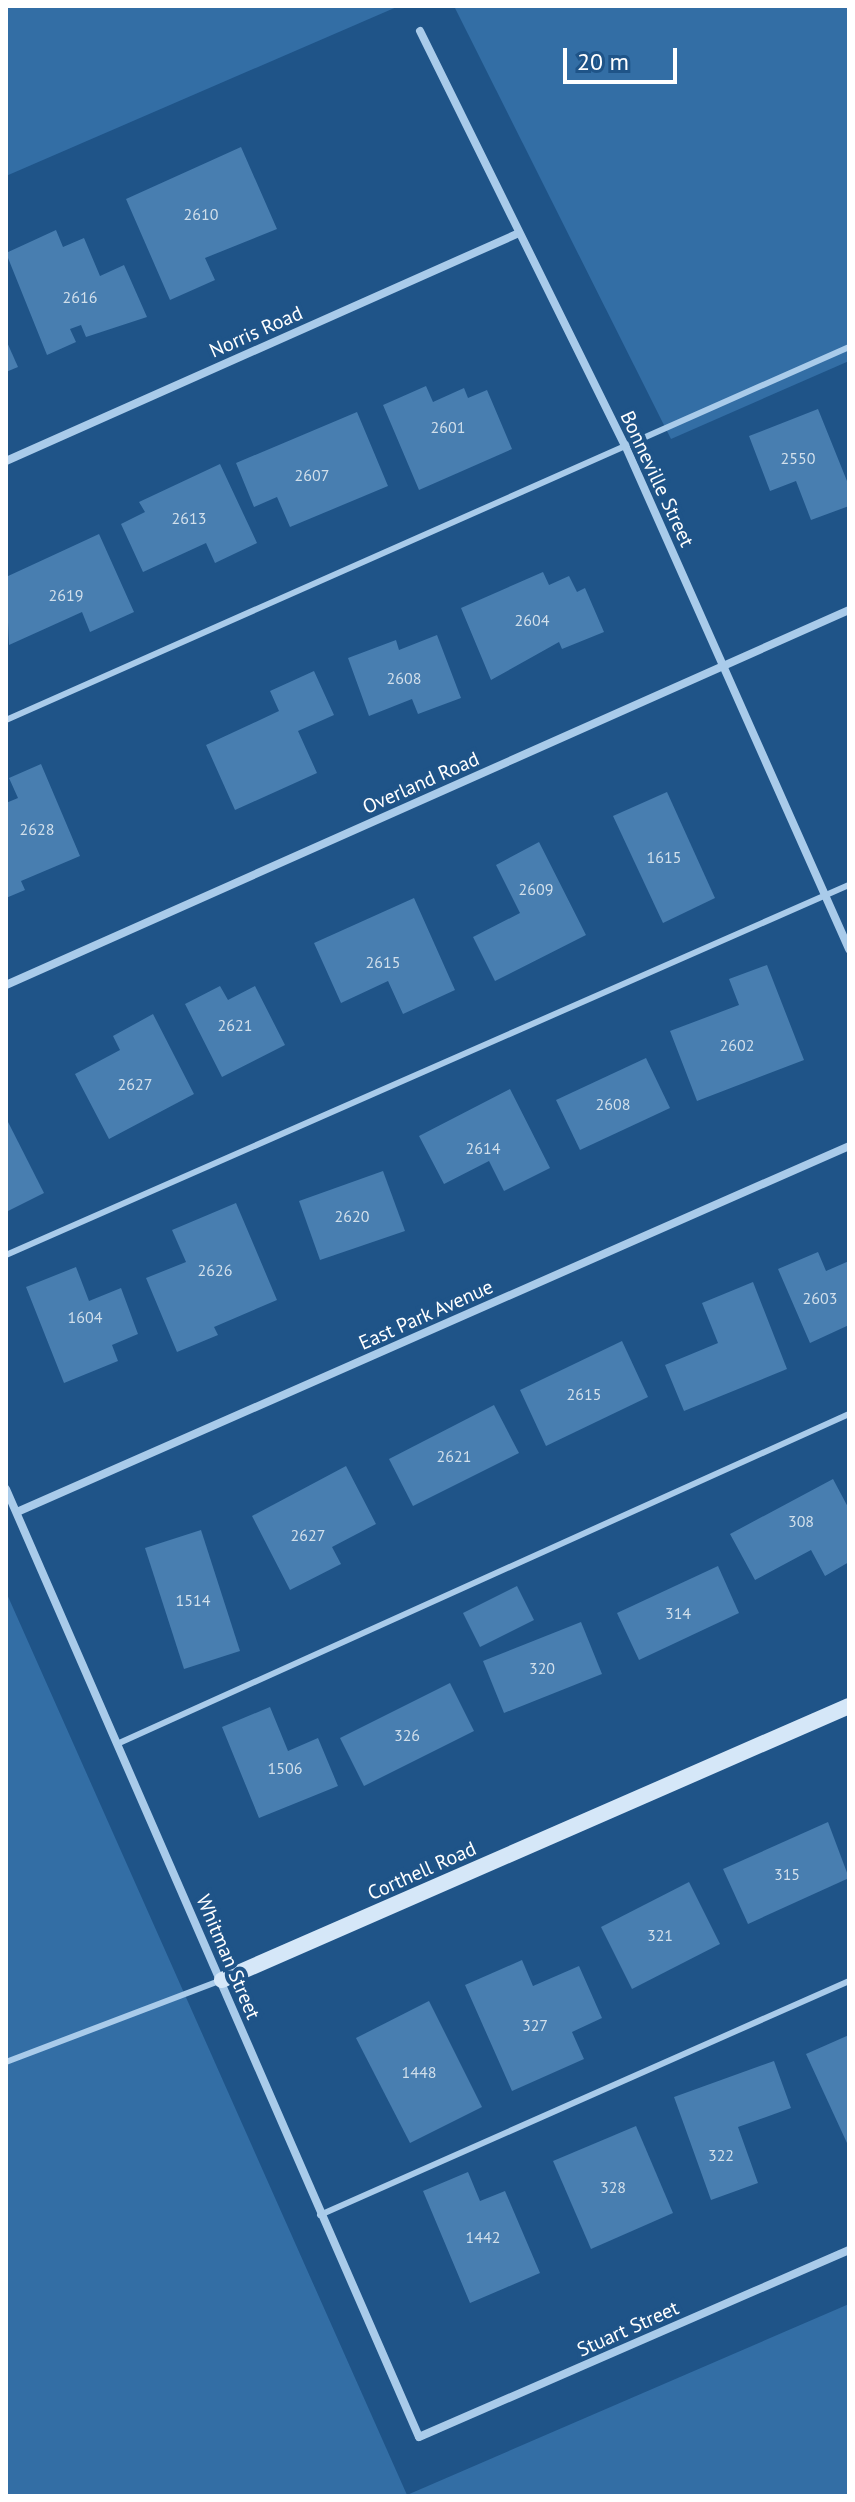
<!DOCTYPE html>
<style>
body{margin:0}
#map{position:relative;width:855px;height:2502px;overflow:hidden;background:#1f5488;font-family:"PT Sans",sans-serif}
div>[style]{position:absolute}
.green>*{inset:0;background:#336ea5}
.building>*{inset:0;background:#487eb0}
.lane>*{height:6px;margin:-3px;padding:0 3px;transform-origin:3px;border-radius:3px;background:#a9cbea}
.street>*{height:8px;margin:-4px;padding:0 4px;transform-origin:4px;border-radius:4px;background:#a9cbea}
.secondary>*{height:16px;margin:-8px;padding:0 8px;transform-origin:8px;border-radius:8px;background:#d5e7f8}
span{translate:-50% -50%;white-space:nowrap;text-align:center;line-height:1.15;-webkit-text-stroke:8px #1f5488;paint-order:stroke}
.number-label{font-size:16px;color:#d1dfeb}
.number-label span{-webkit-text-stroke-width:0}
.street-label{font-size:20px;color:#fff}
.frame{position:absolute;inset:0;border:8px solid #fff;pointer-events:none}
.scale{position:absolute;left:563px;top:48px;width:114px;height:36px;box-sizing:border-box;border:4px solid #fff;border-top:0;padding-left:10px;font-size:24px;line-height:28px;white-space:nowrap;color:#fff;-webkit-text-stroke:6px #1f5488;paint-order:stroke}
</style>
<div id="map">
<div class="green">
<i style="clip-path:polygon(6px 6px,399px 6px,6px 176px)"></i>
<i style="clip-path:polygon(454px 6px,849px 6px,849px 361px,671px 439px)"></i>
<i style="clip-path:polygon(6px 1592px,407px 2495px,849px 2304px,849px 2496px,6px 2496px)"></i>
</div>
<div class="building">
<i style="clip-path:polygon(241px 147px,277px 229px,205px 258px,215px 280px,170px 300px,126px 199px)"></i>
<i style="clip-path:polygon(56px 230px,63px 247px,84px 238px,100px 276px,124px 265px,147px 317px,86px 337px,81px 325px,70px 329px,76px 342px,47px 355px,6px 253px)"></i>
<i style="clip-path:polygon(6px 340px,18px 367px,6px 372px)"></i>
<i style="clip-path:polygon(426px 386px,433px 402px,464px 388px,468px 398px,487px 390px,512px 449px,419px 490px,383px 405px)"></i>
<i style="clip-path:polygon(818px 409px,849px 486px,849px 506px,811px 520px,796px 481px,770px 491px,749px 436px)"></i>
<i style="clip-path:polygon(357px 412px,388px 486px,290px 527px,277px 497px,254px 507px,236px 463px)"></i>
<i style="clip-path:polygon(220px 464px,257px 543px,215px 563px,206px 543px,143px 572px,121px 524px,145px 512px,139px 502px)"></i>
<i style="clip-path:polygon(99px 534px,134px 612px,90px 632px,82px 612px,9px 645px,6px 577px)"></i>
<i style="clip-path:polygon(543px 572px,549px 585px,569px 576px,577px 592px,585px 588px,604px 632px,562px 649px,559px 642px,491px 680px,461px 608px)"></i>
<i style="clip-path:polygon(437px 635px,461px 698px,418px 714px,412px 699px,369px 716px,348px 658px,396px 640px,399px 650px)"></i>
<i style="clip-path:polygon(314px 671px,334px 715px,298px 731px,317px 773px,235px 810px,206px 745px,279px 711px,270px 691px)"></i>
<i style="clip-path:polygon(41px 764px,80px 856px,21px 881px,25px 890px,6px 898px,6px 803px,18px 798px,9px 778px)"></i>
<i style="clip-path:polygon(667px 792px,715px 898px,663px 923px,613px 816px)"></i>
<i style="clip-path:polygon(539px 842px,586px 935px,495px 981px,473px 937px,520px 913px,496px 865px)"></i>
<i style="clip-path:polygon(414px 898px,455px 990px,403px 1014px,388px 981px,341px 1003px,314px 943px)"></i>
<i style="clip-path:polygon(767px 965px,804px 1060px,697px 1101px,670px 1031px,739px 1005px,729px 979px)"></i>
<i style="clip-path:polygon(220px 986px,228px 1000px,255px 986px,285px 1045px,222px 1077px,185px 1004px)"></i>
<i style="clip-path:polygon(153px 1014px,194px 1094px,109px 1139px,75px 1074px,120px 1050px,113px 1036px)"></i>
<i style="clip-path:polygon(646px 1058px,670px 1108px,580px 1150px,556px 1100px)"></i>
<i style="clip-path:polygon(510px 1089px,550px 1168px,504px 1191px,489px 1161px,444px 1184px,419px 1136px)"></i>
<i style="clip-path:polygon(6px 1118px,44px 1193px,6px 1212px)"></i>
<i style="clip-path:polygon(383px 1171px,405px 1231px,320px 1260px,299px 1201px)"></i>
<i style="clip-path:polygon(236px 1203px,277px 1300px,214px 1327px,218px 1335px,177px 1352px,146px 1278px,186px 1262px,172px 1230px)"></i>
<i style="clip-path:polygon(818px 1252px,826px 1271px,849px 1261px,849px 1325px,810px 1343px,778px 1269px)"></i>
<i style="clip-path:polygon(76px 1267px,89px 1301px,121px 1288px,138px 1334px,112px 1345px,118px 1361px,64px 1383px,26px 1287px)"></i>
<i style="clip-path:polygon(753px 1282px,787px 1369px,684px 1411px,665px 1365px,718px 1343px,702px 1303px)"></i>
<i style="clip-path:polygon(622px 1341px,648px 1397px,546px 1446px,520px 1390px)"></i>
<i style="clip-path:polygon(494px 1405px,519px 1453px,413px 1506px,389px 1459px)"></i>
<i style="clip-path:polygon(346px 1466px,376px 1524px,332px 1547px,341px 1564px,290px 1590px,252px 1516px)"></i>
<i style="clip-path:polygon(833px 1479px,849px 1509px,849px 1562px,825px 1576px,811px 1550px,755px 1580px,730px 1534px)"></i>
<i style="clip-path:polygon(201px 1530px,240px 1651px,184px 1669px,145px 1548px)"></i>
<i style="clip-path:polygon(718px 1566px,739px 1613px,639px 1660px,617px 1613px)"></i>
<i style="clip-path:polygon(517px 1586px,534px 1620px,480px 1647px,463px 1613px)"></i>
<i style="clip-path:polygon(581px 1622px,602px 1674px,504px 1713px,483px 1661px)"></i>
<i style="clip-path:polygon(450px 1683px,474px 1731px,364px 1786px,340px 1738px)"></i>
<i style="clip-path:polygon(270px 1707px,288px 1751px,318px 1738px,338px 1786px,259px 1818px,222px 1727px)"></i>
<i style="clip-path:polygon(828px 1822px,849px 1878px,748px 1924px,723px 1869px)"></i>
<i style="clip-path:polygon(689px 1882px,720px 1944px,632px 1989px,601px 1927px)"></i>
<i style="clip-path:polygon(522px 1960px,533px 1986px,579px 1966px,602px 2018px,572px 2032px,584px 2059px,512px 2091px,465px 1985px)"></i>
<i style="clip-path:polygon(429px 2001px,482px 2107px,410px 2143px,356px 2038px)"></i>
<i style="clip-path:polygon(849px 2035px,849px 2142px,847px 2143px,806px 2054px)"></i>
<i style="clip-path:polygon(774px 2061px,791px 2108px,738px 2127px,758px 2183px,711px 2200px,674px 2097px)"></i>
<i style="clip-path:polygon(636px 2126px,673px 2213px,591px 2249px,553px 2161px)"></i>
<i style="clip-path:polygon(468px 2172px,480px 2201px,505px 2191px,540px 2273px,470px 2303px,423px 2191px)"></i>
</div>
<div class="lane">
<i style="left:6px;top:720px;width:922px;rotate:-23.87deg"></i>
<i style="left:6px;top:1255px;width:921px;rotate:-23.7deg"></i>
<i style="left:117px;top:1744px;width:803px;rotate:-24.27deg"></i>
<i style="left:6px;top:2062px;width:228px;rotate:-20.8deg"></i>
<i style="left:320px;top:2215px;width:578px;rotate:-23.86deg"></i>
</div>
<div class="street">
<i style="left:420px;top:31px;width:462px;rotate:63.7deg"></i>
<i style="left:625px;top:445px;width:552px;rotate:66.04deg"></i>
<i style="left:6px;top:461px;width:561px;rotate:-23.96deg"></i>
<i style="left:6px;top:985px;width:923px;rotate:-23.98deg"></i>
<i style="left:6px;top:1489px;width:1034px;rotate:66.46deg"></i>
<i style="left:419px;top:2437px;width:469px;rotate:-23.5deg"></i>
<i style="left:17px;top:1512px;width:909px;rotate:-23.74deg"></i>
</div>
<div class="secondary">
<i style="left:222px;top:1980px;width:684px;rotate:-23.61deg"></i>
</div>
<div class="number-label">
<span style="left:201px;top:214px">2610</span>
<span style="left:80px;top:297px">2616</span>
<span style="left:448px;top:427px">2601</span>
<span style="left:798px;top:458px">2550</span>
<span style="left:312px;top:475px">2607</span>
<span style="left:189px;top:518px">2613</span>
<span style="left:66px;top:595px">2619</span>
<span style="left:532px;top:620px">2604</span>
<span style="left:404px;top:678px">2608</span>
<span style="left:37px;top:829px">2628</span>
<span style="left:664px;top:857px">1615</span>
<span style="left:536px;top:889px">2609</span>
<span style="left:383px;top:962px">2615</span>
<span style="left:235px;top:1025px">2621</span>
<span style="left:737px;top:1045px">2602</span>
<span style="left:135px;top:1084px">2627</span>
<span style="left:613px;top:1104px">2608</span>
<span style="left:483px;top:1148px">2614</span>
<span style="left:352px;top:1216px">2620</span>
<span style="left:215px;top:1270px">2626</span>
<span style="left:820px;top:1298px">2603</span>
<span style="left:85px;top:1317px">1604</span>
<span style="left:584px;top:1394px">2615</span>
<span style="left:454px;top:1456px">2621</span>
<span style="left:801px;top:1521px">308</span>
<span style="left:308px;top:1535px">2627</span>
<span style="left:193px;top:1600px">1514</span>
<span style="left:678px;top:1613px">314</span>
<span style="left:542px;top:1668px">320</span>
<span style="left:407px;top:1735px">326</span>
<span style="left:285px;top:1768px">1506</span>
<span style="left:787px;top:1874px">315</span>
<span style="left:660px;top:1935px">321</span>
<span style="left:535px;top:2025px">327</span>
<span style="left:419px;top:2072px">1448</span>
<span style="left:721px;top:2155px">322</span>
<span style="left:613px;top:2187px">328</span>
<span style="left:483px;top:2237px">1442</span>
</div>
<div class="street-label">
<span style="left:256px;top:332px;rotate:-24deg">Norris Road</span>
<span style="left:657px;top:479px;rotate:65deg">Bonneville Street</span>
<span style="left:421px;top:783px;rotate:-24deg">Overland Road</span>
<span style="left:426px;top:1315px;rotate:-24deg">East Park Avenue</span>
<span style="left:422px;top:1871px;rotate:-24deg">Corthell Road</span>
<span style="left:228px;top:1957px;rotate:67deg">Whitman Street</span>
<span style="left:628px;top:2329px;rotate:-24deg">Stuart Street</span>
</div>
<div class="frame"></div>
<div class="scale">20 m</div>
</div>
